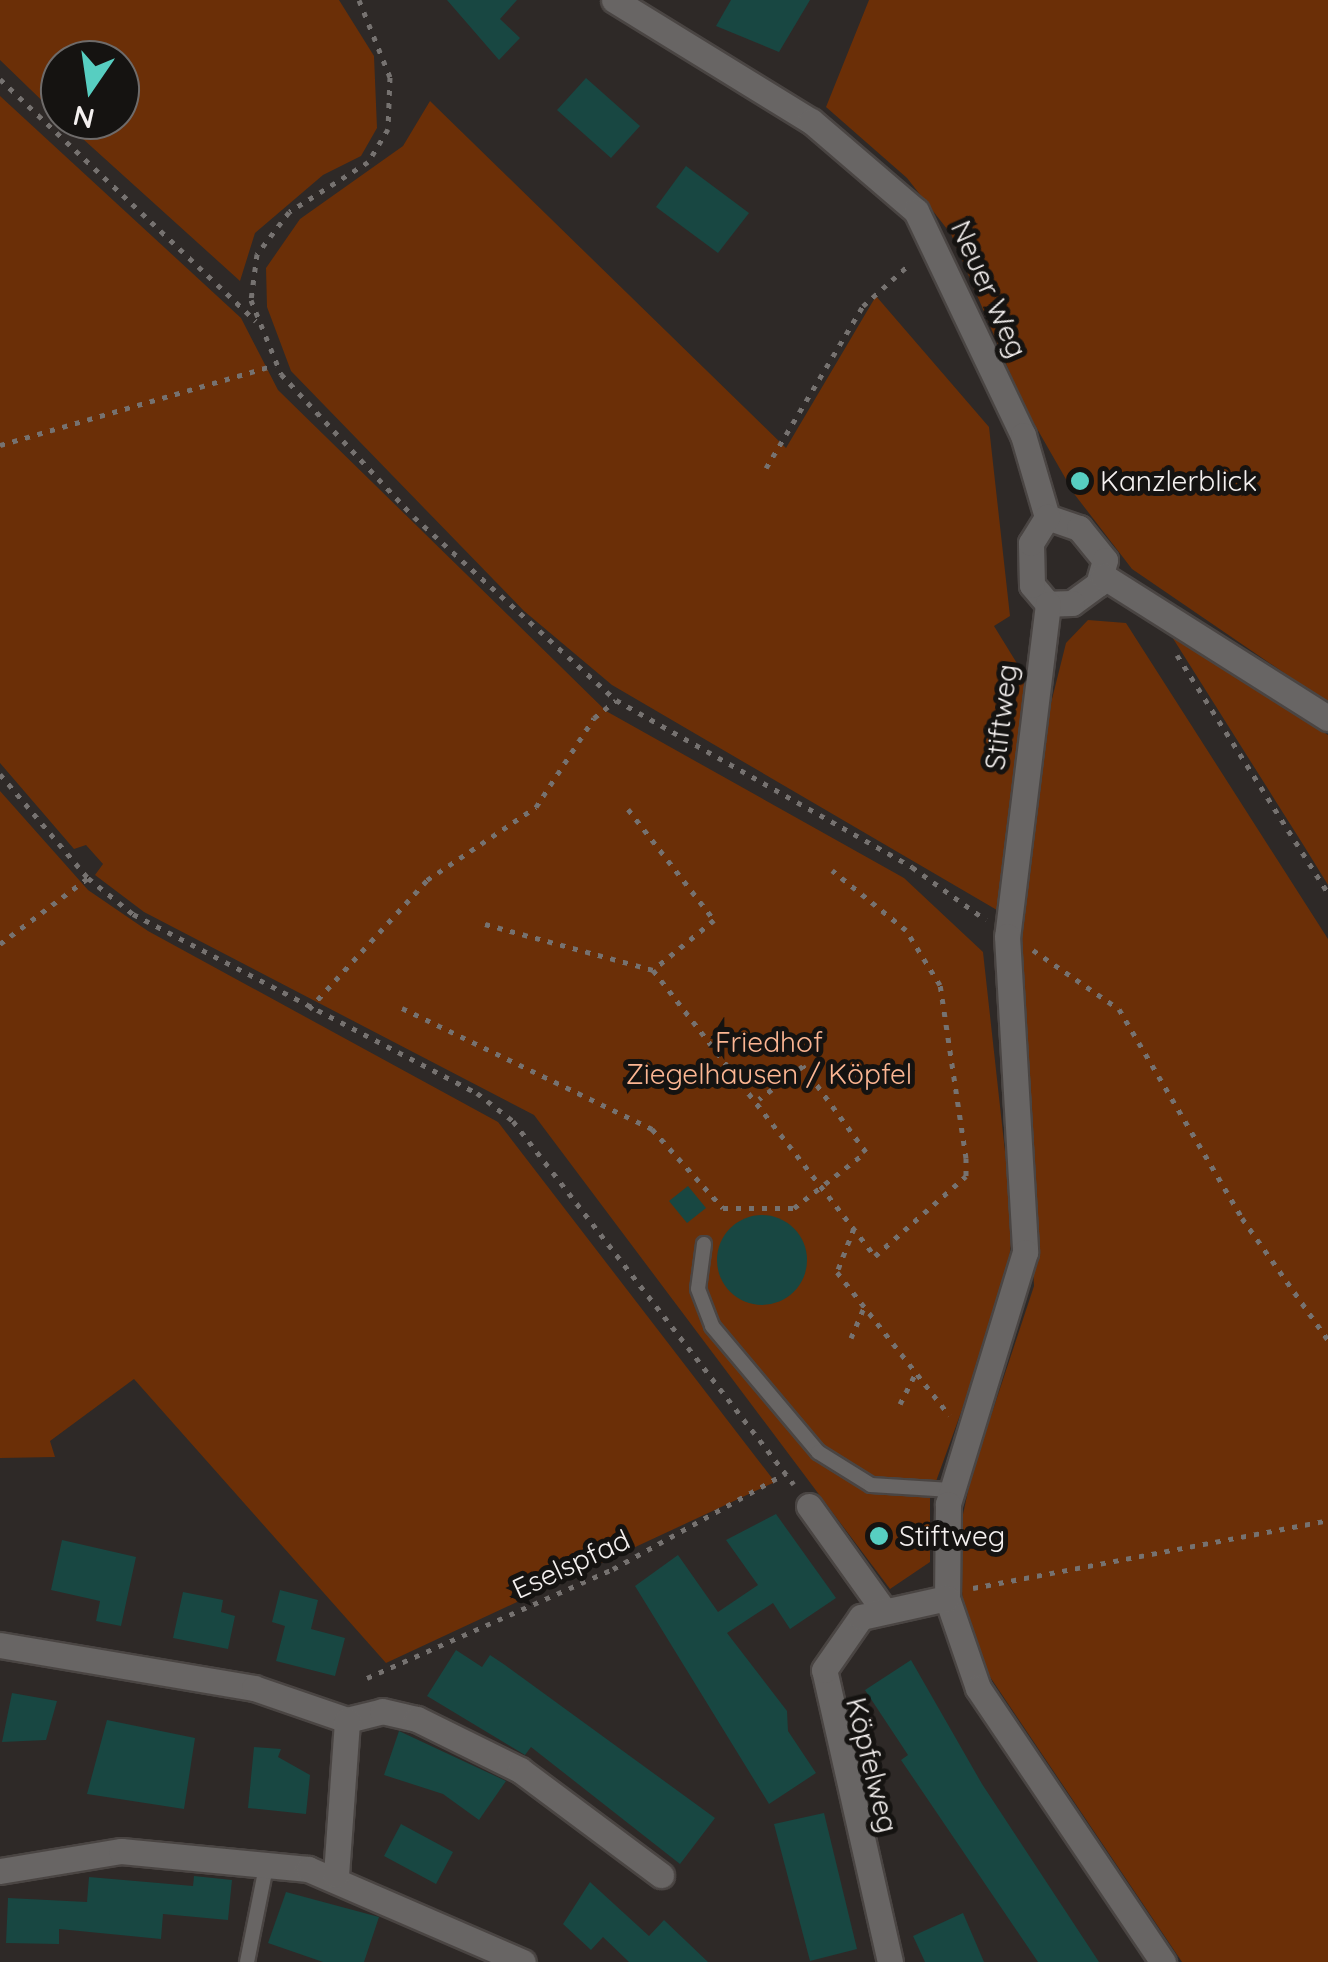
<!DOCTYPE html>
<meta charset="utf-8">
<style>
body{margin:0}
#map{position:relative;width:1328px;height:1962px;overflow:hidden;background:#2e2927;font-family:Quicksand,sans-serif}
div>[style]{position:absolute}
.green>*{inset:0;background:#6b2f07}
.building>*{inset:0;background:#184742}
.round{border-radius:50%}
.path>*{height:5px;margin-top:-2.5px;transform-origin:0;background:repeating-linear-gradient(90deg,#767270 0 5px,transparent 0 13px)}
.roads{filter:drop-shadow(2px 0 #4a4543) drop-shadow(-2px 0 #4a4543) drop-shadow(0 2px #4a4543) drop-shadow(0 -2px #4a4543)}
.lane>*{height:14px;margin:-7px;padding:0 7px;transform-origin:7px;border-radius:7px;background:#686564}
.street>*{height:25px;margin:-12.5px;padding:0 12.5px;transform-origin:12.5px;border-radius:12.5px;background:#686564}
.dots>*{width:28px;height:28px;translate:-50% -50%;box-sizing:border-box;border:5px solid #151311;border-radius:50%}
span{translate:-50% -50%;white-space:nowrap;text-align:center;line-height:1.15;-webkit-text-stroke:10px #151311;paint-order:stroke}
.street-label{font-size:28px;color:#f4f0ef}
.poi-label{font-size:28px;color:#f4f0ef}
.left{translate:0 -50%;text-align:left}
.park-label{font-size:28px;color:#fcb693}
.north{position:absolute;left:40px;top:40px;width:100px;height:100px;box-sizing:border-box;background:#151311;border:2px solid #6e6b6a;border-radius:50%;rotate:193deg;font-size:28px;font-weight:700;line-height:40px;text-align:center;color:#f4f0ef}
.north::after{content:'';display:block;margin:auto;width:35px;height:45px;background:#57cec1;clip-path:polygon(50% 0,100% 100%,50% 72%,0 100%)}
</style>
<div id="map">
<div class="green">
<i style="clip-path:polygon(0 0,339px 0,374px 56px,377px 128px,361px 156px,323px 175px,255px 233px,240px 281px,62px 120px,120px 120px,120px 60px,60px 60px,60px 118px,0 60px)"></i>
<i style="clip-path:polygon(869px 0,1328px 0,1328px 703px,1132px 569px,1075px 495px,1024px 406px,951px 234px,907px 178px,826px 107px)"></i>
<i style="clip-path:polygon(0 96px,241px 318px,278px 390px,606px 711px,904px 878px,983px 952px,1013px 1224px,1006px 1288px,930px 1498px,930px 1562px,890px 1589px,534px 1115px,144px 912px,95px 875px,103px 864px,86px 845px,74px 849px,0 763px)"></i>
<i style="clip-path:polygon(430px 101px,786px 448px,876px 296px,989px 427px,1010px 616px,994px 626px,1031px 686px,1002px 913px,612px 685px,524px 611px,291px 371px,267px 307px,266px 268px,300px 219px,403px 146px)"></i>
<i style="clip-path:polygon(1088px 620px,1126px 623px,1328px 939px,1328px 1962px,1182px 1962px,984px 1668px,963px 1605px,958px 1537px,972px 1473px,1034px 1286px,1018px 951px,1051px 703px,1066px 643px)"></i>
<i style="clip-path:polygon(1162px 621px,1328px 735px,1328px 885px,1304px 846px)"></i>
<i style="clip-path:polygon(0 791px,88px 890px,148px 931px,498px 1122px,775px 1482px,386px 1663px,134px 1379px,50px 1441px,55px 1457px,0 1458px)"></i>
</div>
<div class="building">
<i style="clip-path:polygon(447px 0,517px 0,500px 19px,520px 38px,499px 60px)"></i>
<i style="clip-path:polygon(731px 0,810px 0,779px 52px,716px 26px)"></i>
<i style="clip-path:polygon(586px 78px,640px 126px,611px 158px,557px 110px)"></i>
<i style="clip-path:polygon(686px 166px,749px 213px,718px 253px,656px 207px)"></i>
<i style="clip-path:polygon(688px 1186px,706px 1208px,687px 1223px,669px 1201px)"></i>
<i class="round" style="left:717px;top:1215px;width:90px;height:90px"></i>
<i style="clip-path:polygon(776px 1514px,836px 1598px,790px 1629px,773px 1603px,727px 1633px,787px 1711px,788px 1731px,816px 1773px,769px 1804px,635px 1586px,678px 1555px,718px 1612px,758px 1585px,726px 1540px)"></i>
<i style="clip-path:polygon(62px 1540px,136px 1557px,121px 1626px,96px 1621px,100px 1601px,51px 1590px)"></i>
<i style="clip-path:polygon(280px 1590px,318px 1600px,311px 1629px,345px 1638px,335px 1676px,276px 1661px,285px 1626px,272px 1622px)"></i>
<i style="clip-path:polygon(183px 1592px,223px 1600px,221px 1612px,235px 1616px,228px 1649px,173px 1638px)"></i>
<i style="clip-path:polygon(456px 1650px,482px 1667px,490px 1655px,505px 1665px,715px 1818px,680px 1864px,531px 1747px,525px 1755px,427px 1696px)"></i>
<i style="clip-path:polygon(911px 1660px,982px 1784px,1099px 1962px,1038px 1962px,901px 1760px,908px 1755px,865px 1690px)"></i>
<i style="clip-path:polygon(12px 1693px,57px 1701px,46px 1740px,2px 1742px)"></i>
<i style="clip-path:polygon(107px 1720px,195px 1738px,184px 1809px,87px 1794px)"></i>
<i style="clip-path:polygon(399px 1731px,506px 1781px,479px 1820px,443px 1794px,384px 1775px)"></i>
<i style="clip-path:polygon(254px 1747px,281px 1749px,278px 1757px,310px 1775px,306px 1814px,248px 1808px)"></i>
<i style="clip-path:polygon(824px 1813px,857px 1949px,810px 1961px,774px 1824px)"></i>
<i style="clip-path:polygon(401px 1824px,453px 1852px,436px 1884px,384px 1856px)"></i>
<i style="clip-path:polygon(194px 1876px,232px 1880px,228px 1920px,163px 1914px,161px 1939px,59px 1929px,59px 1944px,6px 1943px,8px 1898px,87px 1902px,89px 1877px,193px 1886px)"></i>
<i style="clip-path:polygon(590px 1882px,649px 1936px,664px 1920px,708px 1962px,629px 1962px,603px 1937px,591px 1950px,563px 1924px)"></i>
<i style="clip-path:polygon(286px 1892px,379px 1917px,364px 1962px,323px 1962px,268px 1943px)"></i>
<i style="clip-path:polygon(963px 1913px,984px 1962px,925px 1962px,913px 1936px)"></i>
</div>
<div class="path">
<i style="left:359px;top:0;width:83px;rotate:68.1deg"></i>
<i style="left:390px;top:77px;width:52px;rotate:92.2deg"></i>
<i style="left:388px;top:129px;width:39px;rotate:121deg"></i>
<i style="left:368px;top:162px;width:93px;rotate:147.7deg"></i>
<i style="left:289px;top:212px;width:53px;rotate:127.3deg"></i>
<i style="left:257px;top:254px;width:46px;rotate:97.4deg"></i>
<i style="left:251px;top:300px;width:80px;rotate:67.9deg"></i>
<i style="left:281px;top:374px;width:195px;rotate:47.1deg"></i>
<i style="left:414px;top:517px;width:273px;rotate:42.2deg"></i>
<i style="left:616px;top:700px;width:340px;rotate:29.4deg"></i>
<i style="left:912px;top:867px;width:91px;rotate:35.6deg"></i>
<i style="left:0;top:79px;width:352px;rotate:43.4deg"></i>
<i style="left:0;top:445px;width:286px;rotate:-16.2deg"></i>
<i style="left:766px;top:468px;width:189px;rotate:-59.1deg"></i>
<i style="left:863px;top:306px;width:64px;rotate:-41.9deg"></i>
<i style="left:1177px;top:655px;width:282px;rotate:57.6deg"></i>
<i style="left:0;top:774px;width:136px;rotate:49.8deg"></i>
<i style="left:88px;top:878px;width:58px;rotate:38.7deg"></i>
<i style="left:133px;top:914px;width:388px;rotate:27.5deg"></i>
<i style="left:477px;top:1093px;width:46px;rotate:37.9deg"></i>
<i style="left:513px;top:1121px;width:459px;rotate:52.3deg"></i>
<i style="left:628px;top:809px;width:140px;rotate:52.2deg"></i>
<i style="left:714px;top:920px;width:79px;rotate:140.7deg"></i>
<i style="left:485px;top:924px;width:174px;rotate:15.3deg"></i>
<i style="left:653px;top:970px;width:362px;rotate:52.2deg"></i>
<i style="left:875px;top:1256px;width:121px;rotate:-41.3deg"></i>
<i style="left:966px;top:1176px;width:18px;rotate:-90deg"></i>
<i style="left:966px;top:1158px;width:175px;rotate:-98.5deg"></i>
<i style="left:940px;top:985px;width:65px;rotate:-121.7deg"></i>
<i style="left:906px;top:930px;width:95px;rotate:-141deg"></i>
<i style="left:0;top:944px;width:110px;rotate:-36.9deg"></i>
<i style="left:1033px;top:950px;width:104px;rotate:34.5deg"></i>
<i style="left:1119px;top:1009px;width:243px;rotate:59.5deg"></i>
<i style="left:1242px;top:1218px;width:149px;rotate:54.8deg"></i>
<i style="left:402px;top:1008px;width:278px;rotate:25.8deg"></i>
<i style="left:652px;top:1129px;width:106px;rotate:48.1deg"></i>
<i style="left:723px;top:1208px;width:71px"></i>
<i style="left:794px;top:1208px;width:91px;rotate:-37.9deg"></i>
<i style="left:866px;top:1152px;width:107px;rotate:-126.2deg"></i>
<i style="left:803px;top:1066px;width:55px;rotate:143.1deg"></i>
<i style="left:309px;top:1009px;width:175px;rotate:-47.5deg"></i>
<i style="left:427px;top:880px;width:131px;rotate:-33.8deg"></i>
<i style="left:536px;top:807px;width:106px;rotate:-56.9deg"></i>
<i style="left:594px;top:718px;width:28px;rotate:-39deg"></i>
<i style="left:854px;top:1228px;width:47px;rotate:111.1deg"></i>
<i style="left:837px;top:1272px;width:182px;rotate:51.9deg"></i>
<i style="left:851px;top:1338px;width:34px;rotate:-67deg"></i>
<i style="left:900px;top:1404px;width:36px;rotate:-63deg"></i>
<i style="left:973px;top:1588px;width:361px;rotate:-10.8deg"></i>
<i style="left:367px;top:1678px;width:269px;rotate:-23.9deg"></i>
<i style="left:613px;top:1569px;width:198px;rotate:-29deg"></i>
</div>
<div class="roads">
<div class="lane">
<i style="left:704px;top:1244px;width:45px;rotate:97.6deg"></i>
<i style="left:698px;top:1289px;width:40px;rotate:69deg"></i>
<i style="left:712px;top:1326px;width:165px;rotate:49.9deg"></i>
<i style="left:818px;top:1452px;width:62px;rotate:31.9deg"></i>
<i style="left:871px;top:1485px;width:80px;rotate:3.6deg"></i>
<i style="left:247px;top:1962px;width:102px;rotate:-78.7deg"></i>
</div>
<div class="street">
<i style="left:614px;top:0;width:231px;rotate:31.6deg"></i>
<i style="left:811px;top:121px;width:138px;rotate:40.6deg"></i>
<i style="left:916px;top:211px;width:248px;rotate:64.5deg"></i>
<i style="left:1023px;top:435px;width:85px;rotate:73.7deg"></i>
<i style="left:1047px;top:517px;width:34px;rotate:19deg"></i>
<i style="left:1079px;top:528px;width:41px;rotate:50.9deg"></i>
<i style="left:1105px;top:560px;width:25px;rotate:106deg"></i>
<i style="left:1098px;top:584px;width:32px;rotate:144deg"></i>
<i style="left:1072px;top:603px;width:24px;rotate:178deg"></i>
<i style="left:1048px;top:604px;width:25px;rotate:-130deg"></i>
<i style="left:1032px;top:585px;width:42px;rotate:-91.4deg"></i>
<i style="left:1031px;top:543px;width:31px;rotate:-58deg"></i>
<i style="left:1103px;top:576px;width:266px;rotate:32.3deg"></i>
<i style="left:1048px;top:604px;width:335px;rotate:97deg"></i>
<i style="left:1007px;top:936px;width:317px;rotate:86.7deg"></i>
<i style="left:1025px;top:1252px;width:264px;rotate:107deg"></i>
<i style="left:948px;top:1504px;width:94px;rotate:90.6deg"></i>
<i style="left:947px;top:1598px;width:95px;rotate:71deg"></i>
<i style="left:978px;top:1688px;width:331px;rotate:56deg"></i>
<i style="left:809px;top:1506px;width:125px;rotate:54.4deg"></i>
<i style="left:0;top:1645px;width:258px;rotate:9.6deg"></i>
<i style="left:254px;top:1688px;width:98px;rotate:19deg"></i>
<i style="left:347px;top:1720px;width:36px;rotate:-14deg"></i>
<i style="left:382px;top:1711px;width:36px;rotate:13deg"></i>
<i style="left:417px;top:1719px;width:115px;rotate:26.3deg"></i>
<i style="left:520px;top:1770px;width:176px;rotate:36.7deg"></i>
<i style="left:0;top:1871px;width:123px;rotate:-9.4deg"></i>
<i style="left:121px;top:1851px;width:188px;rotate:5.5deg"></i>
<i style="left:308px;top:1869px;width:234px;rotate:23.4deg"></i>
<i style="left:336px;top:1875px;width:155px;rotate:-85.9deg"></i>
<i style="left:890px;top:1962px;width:299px;rotate:-102.7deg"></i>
<i style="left:824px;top:1670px;width:65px;rotate:-55.1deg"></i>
<i style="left:861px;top:1617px;width:88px;rotate:-12.5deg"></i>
</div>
</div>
<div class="dots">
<i style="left:1080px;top:481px;background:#57cec1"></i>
<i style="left:879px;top:1536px;background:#57cec1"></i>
</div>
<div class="street-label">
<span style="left:989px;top:289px;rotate:66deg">Neuer Weg</span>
<span style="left:1001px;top:717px;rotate:-83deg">Stiftweg</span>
<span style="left:571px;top:1564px;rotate:-25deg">Eselspfad</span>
<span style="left:872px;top:1765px;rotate:76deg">Köpfelweg</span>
</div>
<div class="poi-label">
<span class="left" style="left:1100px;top:481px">Kanzlerblick</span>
<span class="left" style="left:899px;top:1536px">Stiftweg</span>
</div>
<div class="park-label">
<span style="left:769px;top:1058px">Friedhof<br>Ziegelhausen / Köpfel</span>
</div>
<div class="north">N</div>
</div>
